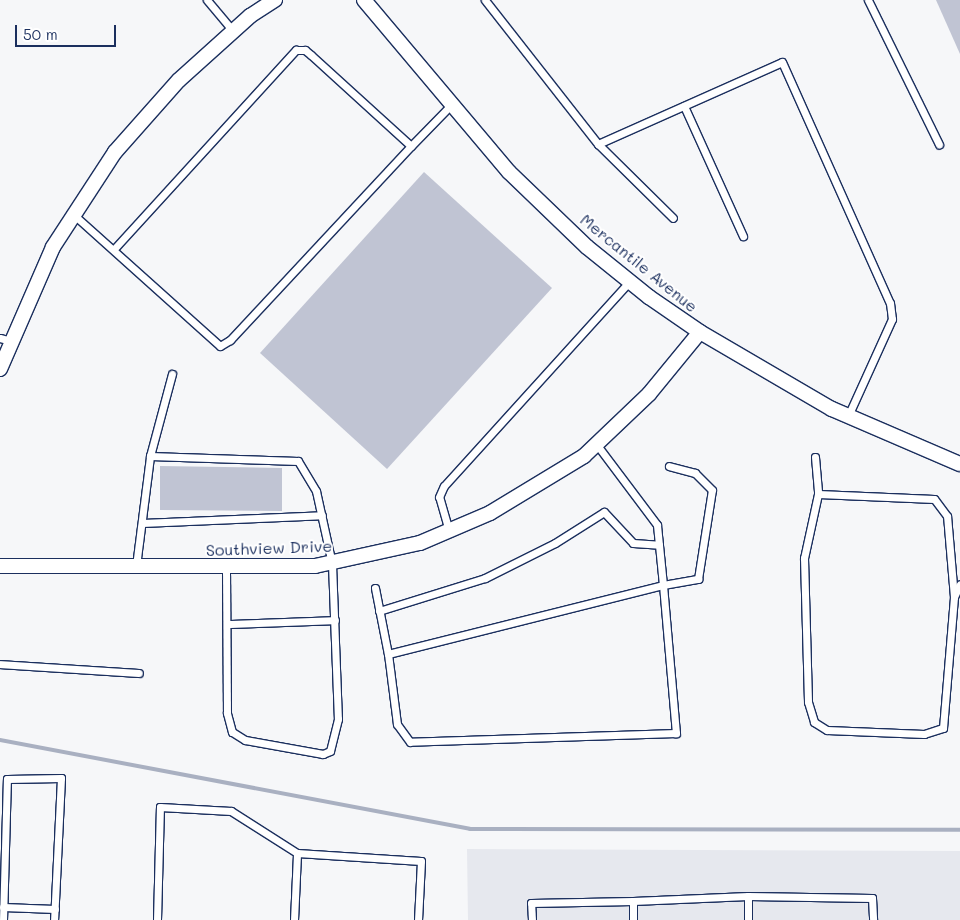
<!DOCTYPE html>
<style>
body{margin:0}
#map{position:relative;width:960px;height:920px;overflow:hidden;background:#f6f7f9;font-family:Mali,sans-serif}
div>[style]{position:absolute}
.built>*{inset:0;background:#e6e8ee}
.stream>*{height:4px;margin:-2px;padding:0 2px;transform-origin:2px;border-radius:2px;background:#a9b0c1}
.building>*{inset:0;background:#c0c4d3}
.roads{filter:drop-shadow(1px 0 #1b2f5e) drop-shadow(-1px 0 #1b2f5e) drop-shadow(0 1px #1b2f5e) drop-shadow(0 -1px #1b2f5e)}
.service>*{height:7px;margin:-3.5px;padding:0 3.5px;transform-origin:3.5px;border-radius:3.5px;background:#fff}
.minor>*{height:14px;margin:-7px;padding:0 7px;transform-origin:7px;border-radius:7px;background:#fff}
span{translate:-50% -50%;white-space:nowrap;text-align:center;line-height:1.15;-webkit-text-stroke:4px #fff;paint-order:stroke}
.street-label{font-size:16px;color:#1b2f5e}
.scale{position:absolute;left:15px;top:25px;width:101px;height:22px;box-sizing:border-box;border:2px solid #1b2f5e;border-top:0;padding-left:6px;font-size:15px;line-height:18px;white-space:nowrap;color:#1b2f5e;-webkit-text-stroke:4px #fff;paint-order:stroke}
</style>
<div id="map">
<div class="built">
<i style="clip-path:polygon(467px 849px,960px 851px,960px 920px,468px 920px)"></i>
</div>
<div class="stream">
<i style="left:0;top:740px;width:478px;rotate:10.7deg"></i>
<i style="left:470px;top:829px;width:490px;rotate:0.1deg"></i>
</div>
<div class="building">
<i style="clip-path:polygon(936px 0,960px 0,960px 54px)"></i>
<i style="clip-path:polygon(424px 172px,552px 288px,387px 469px,260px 353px)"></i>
<i style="clip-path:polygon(160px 466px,282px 468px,282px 511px,160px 510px)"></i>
</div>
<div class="roads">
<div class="service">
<i style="left:207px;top:0;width:40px;rotate:50deg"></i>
<i style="left:485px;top:0;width:183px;rotate:51.9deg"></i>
<i style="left:598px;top:144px;width:201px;rotate:-24deg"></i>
<i style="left:782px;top:62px;width:264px;rotate:65.9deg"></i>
<i style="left:890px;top:303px;width:16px;rotate:83deg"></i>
<i style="left:892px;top:319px;width:107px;rotate:114.4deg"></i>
<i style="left:868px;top:0;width:161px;rotate:63.8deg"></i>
<i style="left:684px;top:106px;width:143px;rotate:65.6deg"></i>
<i style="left:598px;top:144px;width:105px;rotate:44.6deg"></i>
<i style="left:74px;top:215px;width:196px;rotate:41.9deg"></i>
<i style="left:220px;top:346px;width:12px;rotate:-31deg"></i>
<i style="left:230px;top:340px;width:265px;rotate:-47deg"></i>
<i style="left:114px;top:249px;width:270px;rotate:-47.6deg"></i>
<i style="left:296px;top:50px;width:9px"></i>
<i style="left:305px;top:50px;width:8px;rotate:40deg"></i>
<i style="left:311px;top:55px;width:135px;rotate:42.3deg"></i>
<i style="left:411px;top:146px;width:56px;rotate:-45.7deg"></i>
<i style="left:0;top:338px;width:11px;rotate:15deg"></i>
<i style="left:597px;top:445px;width:100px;rotate:53.1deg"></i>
<i style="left:657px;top:525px;width:60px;rotate:84.3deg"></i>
<i style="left:663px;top:585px;width:149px;rotate:85deg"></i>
<i style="left:676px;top:733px;width:266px;rotate:178.1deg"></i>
<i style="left:410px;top:742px;width:22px;rotate:-126deg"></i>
<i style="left:397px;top:724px;width:71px;rotate:-97.3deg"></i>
<i style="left:388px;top:654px;width:284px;rotate:-14.1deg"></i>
<i style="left:663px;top:585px;width:36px;rotate:-10deg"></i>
<i style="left:698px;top:579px;width:90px;rotate:-81.1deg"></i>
<i style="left:712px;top:490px;width:24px;rotate:-135deg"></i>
<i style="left:695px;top:473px;width:27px;rotate:-165deg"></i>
<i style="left:150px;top:456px;width:85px;rotate:-75deg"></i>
<i style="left:815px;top:457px;width:37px;rotate:85deg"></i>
<i style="left:142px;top:523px;width:180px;rotate:-2.5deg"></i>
<i style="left:449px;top:531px;width:35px;rotate:-106deg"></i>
<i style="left:439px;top:497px;width:12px;rotate:-66deg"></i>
<i style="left:444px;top:486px;width:277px;rotate:-47.8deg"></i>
<i style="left:136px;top:566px;width:111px;rotate:-82.7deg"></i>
<i style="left:150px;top:456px;width:148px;rotate:1.9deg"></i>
<i style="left:298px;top:461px;width:35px;rotate:59deg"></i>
<i style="left:316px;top:491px;width:75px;rotate:77.6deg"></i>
<i style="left:332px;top:564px;width:155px;rotate:87.8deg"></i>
<i style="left:338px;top:719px;width:33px;rotate:104deg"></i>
<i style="left:330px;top:751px;width:8px;rotate:157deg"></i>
<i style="left:323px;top:754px;width:79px;rotate:-169.8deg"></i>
<i style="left:245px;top:740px;width:15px;rotate:-148deg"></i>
<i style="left:232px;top:732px;width:20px;rotate:-105deg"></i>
<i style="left:227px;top:713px;width:144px;rotate:-90.4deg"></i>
<i style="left:375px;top:588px;width:67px;rotate:78.9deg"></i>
<i style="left:954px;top:597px;width:81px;rotate:-94.9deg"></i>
<i style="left:947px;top:516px;width:21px;rotate:-127deg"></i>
<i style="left:934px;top:499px;width:116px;rotate:-177.5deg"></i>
<i style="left:818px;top:494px;width:66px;rotate:102.3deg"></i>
<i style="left:804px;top:558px;width:144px;rotate:88.4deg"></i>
<i style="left:808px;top:702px;width:21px;rotate:73deg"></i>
<i style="left:814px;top:722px;width:15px;rotate:32deg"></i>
<i style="left:827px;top:730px;width:97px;rotate:2.4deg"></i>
<i style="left:924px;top:734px;width:20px;rotate:-18deg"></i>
<i style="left:943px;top:728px;width:131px;rotate:-85.2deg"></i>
<i style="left:954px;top:597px;width:14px;rotate:-65deg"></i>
<i style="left:379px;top:611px;width:111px;rotate:-17.3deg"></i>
<i style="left:485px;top:578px;width:78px;rotate:-26.6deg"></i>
<i style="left:555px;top:543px;width:58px;rotate:-32.3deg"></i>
<i style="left:604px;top:512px;width:42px;rotate:46.9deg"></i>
<i style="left:633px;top:543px;width:26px;rotate:4deg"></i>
<i style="left:227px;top:624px;width:108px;rotate:-2.1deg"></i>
<i style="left:0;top:664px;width:139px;rotate:3.7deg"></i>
<i style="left:748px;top:896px;width:124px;rotate:0.9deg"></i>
<i style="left:872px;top:898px;width:22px;rotate:87deg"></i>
<i style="left:3px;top:907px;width:52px;rotate:2.2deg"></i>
<i style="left:3px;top:920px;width:141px;rotate:-88.4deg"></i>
<i style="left:7px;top:779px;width:54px;rotate:-1.1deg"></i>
<i style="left:61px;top:778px;width:142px;rotate:92.8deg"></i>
<i style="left:157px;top:920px;width:113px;rotate:-88.5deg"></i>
<i style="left:160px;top:807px;width:71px;rotate:3.2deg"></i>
<i style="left:231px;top:811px;width:78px;rotate:32.5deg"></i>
<i style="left:294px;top:920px;width:67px;rotate:-87.4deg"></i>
<i style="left:297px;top:853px;width:124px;rotate:3.7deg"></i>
<i style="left:421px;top:861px;width:59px;rotate:92.9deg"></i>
<i style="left:532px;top:920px;width:17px;rotate:-93deg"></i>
<i style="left:531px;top:903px;width:102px;rotate:-1.1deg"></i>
<i style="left:633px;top:920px;width:19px;rotate:-90deg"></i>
<i style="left:633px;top:901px;width:115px;rotate:-2.5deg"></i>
<i style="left:748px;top:896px;width:24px;rotate:90deg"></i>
</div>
<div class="minor">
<i style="left:364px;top:0;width:225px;rotate:49.9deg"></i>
<i style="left:509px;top:172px;width:108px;rotate:43.9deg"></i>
<i style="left:587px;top:247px;width:80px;rotate:38.9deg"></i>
<i style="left:649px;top:297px;width:62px;rotate:34.5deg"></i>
<i style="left:700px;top:332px;width:153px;rotate:30.3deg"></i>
<i style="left:832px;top:409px;width:139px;rotate:23.3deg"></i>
<i style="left:0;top:369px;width:133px;rotate:-66.5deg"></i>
<i style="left:53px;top:247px;width:113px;rotate:-56.9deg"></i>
<i style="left:115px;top:152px;width:96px;rotate:-48.4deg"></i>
<i style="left:179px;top:80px;width:96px;rotate:-42deg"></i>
<i style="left:250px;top:16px;width:30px;rotate:-33deg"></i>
<i style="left:0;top:566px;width:315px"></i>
<i style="left:315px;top:566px;width:107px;rotate:-12.4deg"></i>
<i style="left:420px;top:543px;width:76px;rotate:-23.2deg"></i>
<i style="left:490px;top:513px;width:110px;rotate:-31.2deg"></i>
<i style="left:584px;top:456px;width:90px;rotate:-43.6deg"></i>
<i style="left:649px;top:394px;width:80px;rotate:-50.6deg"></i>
</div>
</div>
<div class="street-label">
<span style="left:639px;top:263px;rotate:39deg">Mercantile Avenue</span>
<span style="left:269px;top:548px;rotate:-2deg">Southview Drive</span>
</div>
<div class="scale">50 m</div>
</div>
